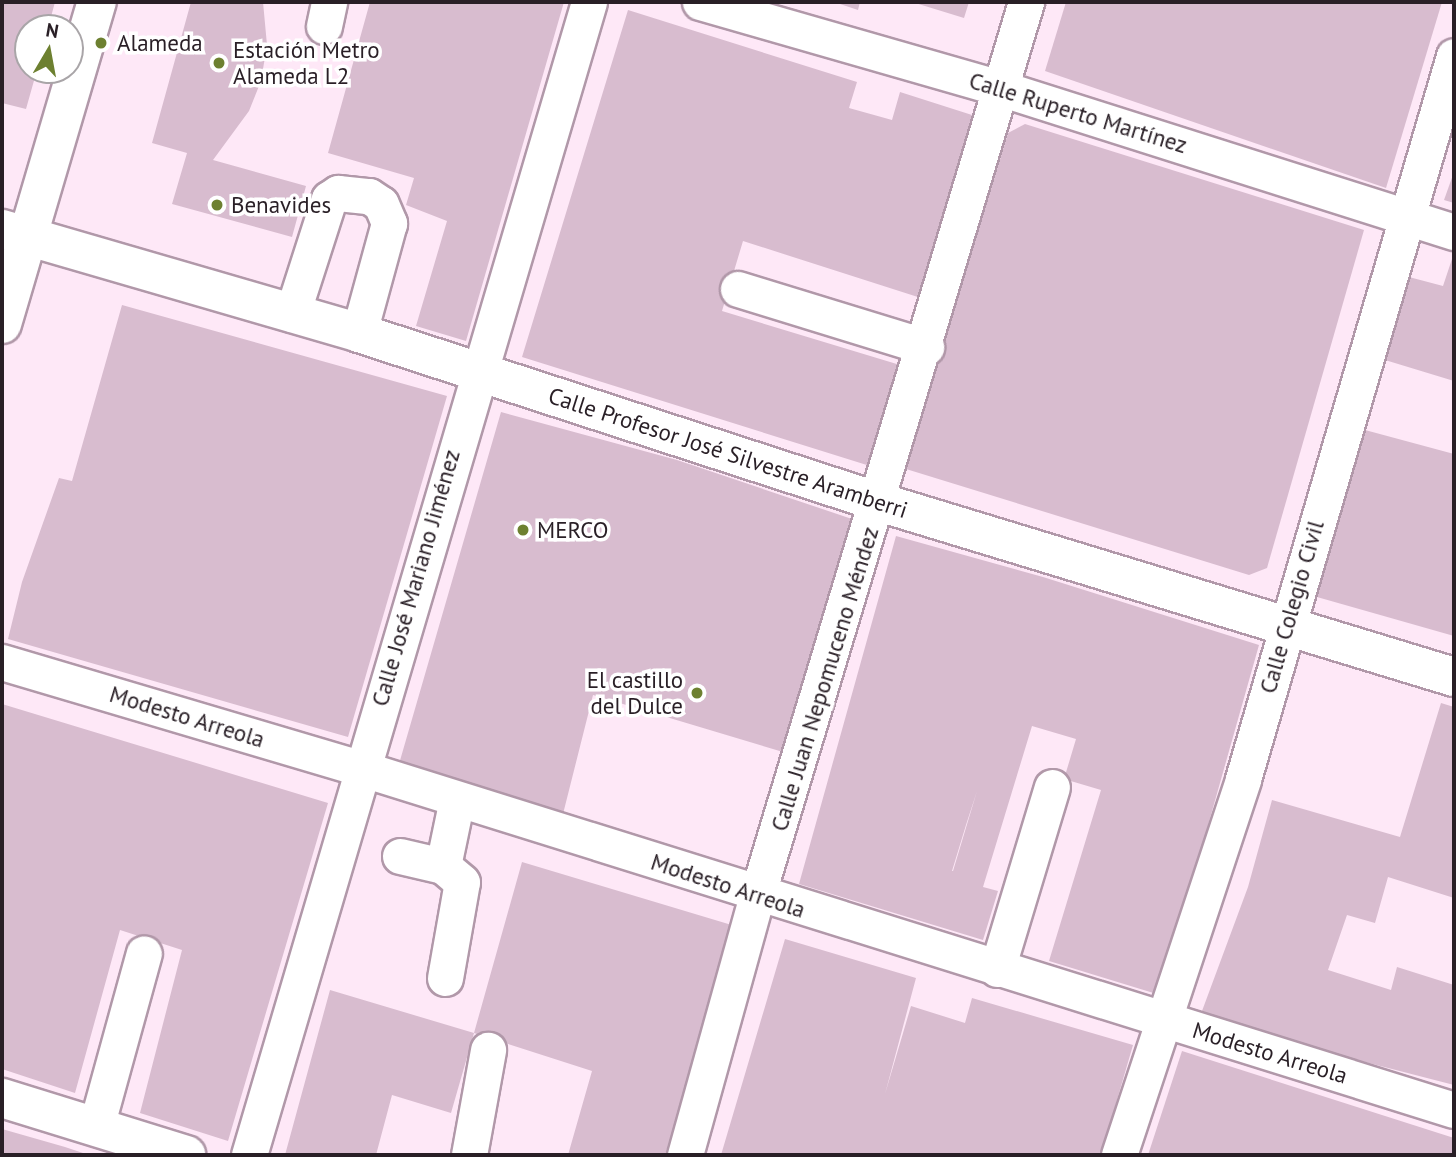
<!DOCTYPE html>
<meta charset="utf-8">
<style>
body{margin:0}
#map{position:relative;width:1456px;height:1157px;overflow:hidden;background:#fee8f7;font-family:"PT Sans",sans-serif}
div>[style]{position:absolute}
.building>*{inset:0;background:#d8bccf}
.roads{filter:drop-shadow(2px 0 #b198a9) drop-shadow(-2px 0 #b198a9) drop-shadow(0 2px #b198a9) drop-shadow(0 -2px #b198a9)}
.minor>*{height:35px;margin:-17.5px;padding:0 17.5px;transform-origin:17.5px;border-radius:17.5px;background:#fff}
.major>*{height:38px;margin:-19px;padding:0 19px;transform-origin:19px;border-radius:19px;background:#fff}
.highway>*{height:38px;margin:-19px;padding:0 19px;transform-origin:19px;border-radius:19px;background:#fff}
.dots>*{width:19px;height:19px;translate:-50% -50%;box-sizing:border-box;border:4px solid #fff;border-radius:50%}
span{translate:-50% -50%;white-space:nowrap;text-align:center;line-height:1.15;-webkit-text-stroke:7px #fff;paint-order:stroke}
.poi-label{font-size:23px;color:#291f26}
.left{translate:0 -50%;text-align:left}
.right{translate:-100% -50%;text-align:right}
.street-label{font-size:23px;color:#291f26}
.frame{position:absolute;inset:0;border:4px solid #291f26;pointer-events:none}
.north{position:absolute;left:14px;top:14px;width:70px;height:70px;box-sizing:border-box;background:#fff;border:2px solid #a9a5a8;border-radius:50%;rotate:10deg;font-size:19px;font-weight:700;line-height:28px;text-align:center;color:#291f26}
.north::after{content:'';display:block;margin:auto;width:24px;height:32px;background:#6d8030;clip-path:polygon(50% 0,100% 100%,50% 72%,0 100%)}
</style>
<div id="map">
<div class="building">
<i style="clip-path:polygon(2px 2px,55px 2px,48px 28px,28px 28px,28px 70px,37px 70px,26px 109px,2px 103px)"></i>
<i style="clip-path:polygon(191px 2px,263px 2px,267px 45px,261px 81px,249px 111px,213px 160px,306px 186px,292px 237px,172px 204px,187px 153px,152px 143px)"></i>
<i style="clip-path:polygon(370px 2px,564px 2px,466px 341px,416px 326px,447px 221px,406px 205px,414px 178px,328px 153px)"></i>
<i style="clip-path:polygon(834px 2px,860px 2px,858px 10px)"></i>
<i style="clip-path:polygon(912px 2px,969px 2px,964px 18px)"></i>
<i style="clip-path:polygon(1066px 2px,1442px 2px,1386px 188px,1045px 71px)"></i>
<i style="clip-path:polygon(628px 10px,857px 82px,849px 108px,892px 120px,900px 92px,972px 115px,921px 298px,743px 241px,722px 311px,900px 365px,870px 466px,522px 357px)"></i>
<i style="clip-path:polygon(1025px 124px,1364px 230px,1267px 568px,1249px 575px,906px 469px,1008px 133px)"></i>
<i style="clip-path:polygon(1454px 172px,1454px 203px,1444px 200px)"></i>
<i style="clip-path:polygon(1454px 253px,1454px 381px,1385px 360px,1409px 277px,1443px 286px)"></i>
<i style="clip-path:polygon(122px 305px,447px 396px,348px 737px,8px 639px,22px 582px,59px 478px,72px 481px)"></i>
<i style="clip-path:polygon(501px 412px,677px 460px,852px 519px,783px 752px,593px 695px,563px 814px,399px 764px)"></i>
<i style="clip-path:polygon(1365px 430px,1454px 454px,1454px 636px,1317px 597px)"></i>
<i style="clip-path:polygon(evenodd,896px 536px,1043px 577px,1259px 645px,1160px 995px,1049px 961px,1101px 790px,1064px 779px,1076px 739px,1032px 726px,983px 887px,998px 891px,983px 940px,799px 884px,896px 536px,977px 791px,953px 871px,952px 871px,966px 825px,977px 791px)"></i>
<i style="clip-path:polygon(1441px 703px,1454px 707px,1454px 898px,1388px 877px,1375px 923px,1347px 915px,1328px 970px,1391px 990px,1397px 967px,1454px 985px,1454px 1085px,1303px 1046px,1202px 1011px,1248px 887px,1272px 800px,1400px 837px)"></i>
<i style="clip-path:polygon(2px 704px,328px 803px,228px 1141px,140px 1113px,182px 950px,120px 930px,75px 1093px,2px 1069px)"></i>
<i style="clip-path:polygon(522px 862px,735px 926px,665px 1155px,568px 1155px,592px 1071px,474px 1033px)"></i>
<i style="clip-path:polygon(785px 939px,916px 978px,885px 1094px,911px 1006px,965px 1023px,972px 998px,1133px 1045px,1101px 1155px,721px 1155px)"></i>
<i style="clip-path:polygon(330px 990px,474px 1033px,451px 1113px,392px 1095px,376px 1155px,285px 1155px)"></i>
<i style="clip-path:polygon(1182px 1051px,1454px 1138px,1454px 1155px,1148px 1155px)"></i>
<i style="clip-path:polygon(2px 1129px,65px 1147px,89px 1155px,2px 1155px)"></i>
</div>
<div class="roads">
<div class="minor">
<i style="left:700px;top:2px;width:312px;rotate:16deg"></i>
<i style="left:1000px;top:88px;width:476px;rotate:17.6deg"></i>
<i style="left:324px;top:26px;width:25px;rotate:-78deg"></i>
<i style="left:738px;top:289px;width:197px;rotate:17.1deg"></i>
<i style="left:292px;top:314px;width:121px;rotate:-72.2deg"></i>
<i style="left:329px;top:199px;width:11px;rotate:-34deg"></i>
<i style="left:338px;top:193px;width:31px;rotate:6deg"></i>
<i style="left:369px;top:196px;width:14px;rotate:34deg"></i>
<i style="left:381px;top:204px;width:21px;rotate:67deg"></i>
<i style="left:389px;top:223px;width:114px;rotate:105.3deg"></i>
<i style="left:2px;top:662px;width:373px;rotate:16.5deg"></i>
<i style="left:360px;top:768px;width:1146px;rotate:17.36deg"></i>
<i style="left:400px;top:856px;width:44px;rotate:13.1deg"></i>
<i style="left:997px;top:969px;width:190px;rotate:-73.2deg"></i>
<i style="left:445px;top:978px;width:97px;rotate:-80deg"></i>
<i style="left:462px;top:882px;width:25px;rotate:-140deg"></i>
<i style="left:443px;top:866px;width:68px;rotate:-78.2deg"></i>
<i style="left:96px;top:1127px;width:180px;rotate:-74.6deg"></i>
<i style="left:249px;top:1155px;width:1202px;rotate:-73.57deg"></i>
<i style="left:469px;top:1155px;width:107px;rotate:-79.7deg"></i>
<i style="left:685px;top:1155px;width:269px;rotate:-74.5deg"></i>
<i style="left:757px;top:896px;width:934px;rotate:-73.25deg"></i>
<i style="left:1119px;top:1155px;width:396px;rotate:-71.7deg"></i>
<i style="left:1243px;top:779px;width:753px;rotate:-73.73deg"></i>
</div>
<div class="major">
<i style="left:2px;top:229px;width:372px;rotate:16.2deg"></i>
<i style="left:359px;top:333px;width:547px;rotate:18deg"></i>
<i style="left:879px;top:502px;width:601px;rotate:16.93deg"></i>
<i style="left:2px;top:1098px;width:193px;rotate:17.2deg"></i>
</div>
<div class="highway">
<i style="left:2px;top:324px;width:336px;rotate:-73.6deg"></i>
</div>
</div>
<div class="dots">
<i style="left:101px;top:43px;background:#6d8030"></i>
<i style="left:219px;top:63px;background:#6d8030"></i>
<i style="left:217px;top:205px;background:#6d8030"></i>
<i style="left:523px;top:530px;background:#6d8030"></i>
<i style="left:697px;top:693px;background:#6d8030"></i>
</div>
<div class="poi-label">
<span class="left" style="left:117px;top:43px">Alameda</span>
<span class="left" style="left:233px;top:63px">Estación Metro<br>Alameda L2</span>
<span class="left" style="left:231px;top:205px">Benavides</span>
<span class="left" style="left:537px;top:530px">MERCO</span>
<span class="right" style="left:683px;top:693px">El castillo<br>del Dulce</span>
</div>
<div class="street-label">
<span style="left:1078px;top:113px;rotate:17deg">Calle Ruperto Martínez</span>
<span style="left:728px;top:453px;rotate:18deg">Calle Profesor José Silvestre Aramberri</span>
<span style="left:416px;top:578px;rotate:-74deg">Calle José Mariano Jiménez</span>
<span style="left:1292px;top:607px;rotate:-74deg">Calle Colegio Civil</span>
<span style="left:825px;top:679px;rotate:-73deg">Calle Juan Nepomuceno Méndez</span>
<span style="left:187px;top:717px;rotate:17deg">Modesto Arreola</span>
<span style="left:728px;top:886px;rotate:18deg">Modesto Arreola</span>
<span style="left:1270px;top:1053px;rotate:17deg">Modesto Arreola</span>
</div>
<div class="frame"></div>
<div class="north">N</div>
</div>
